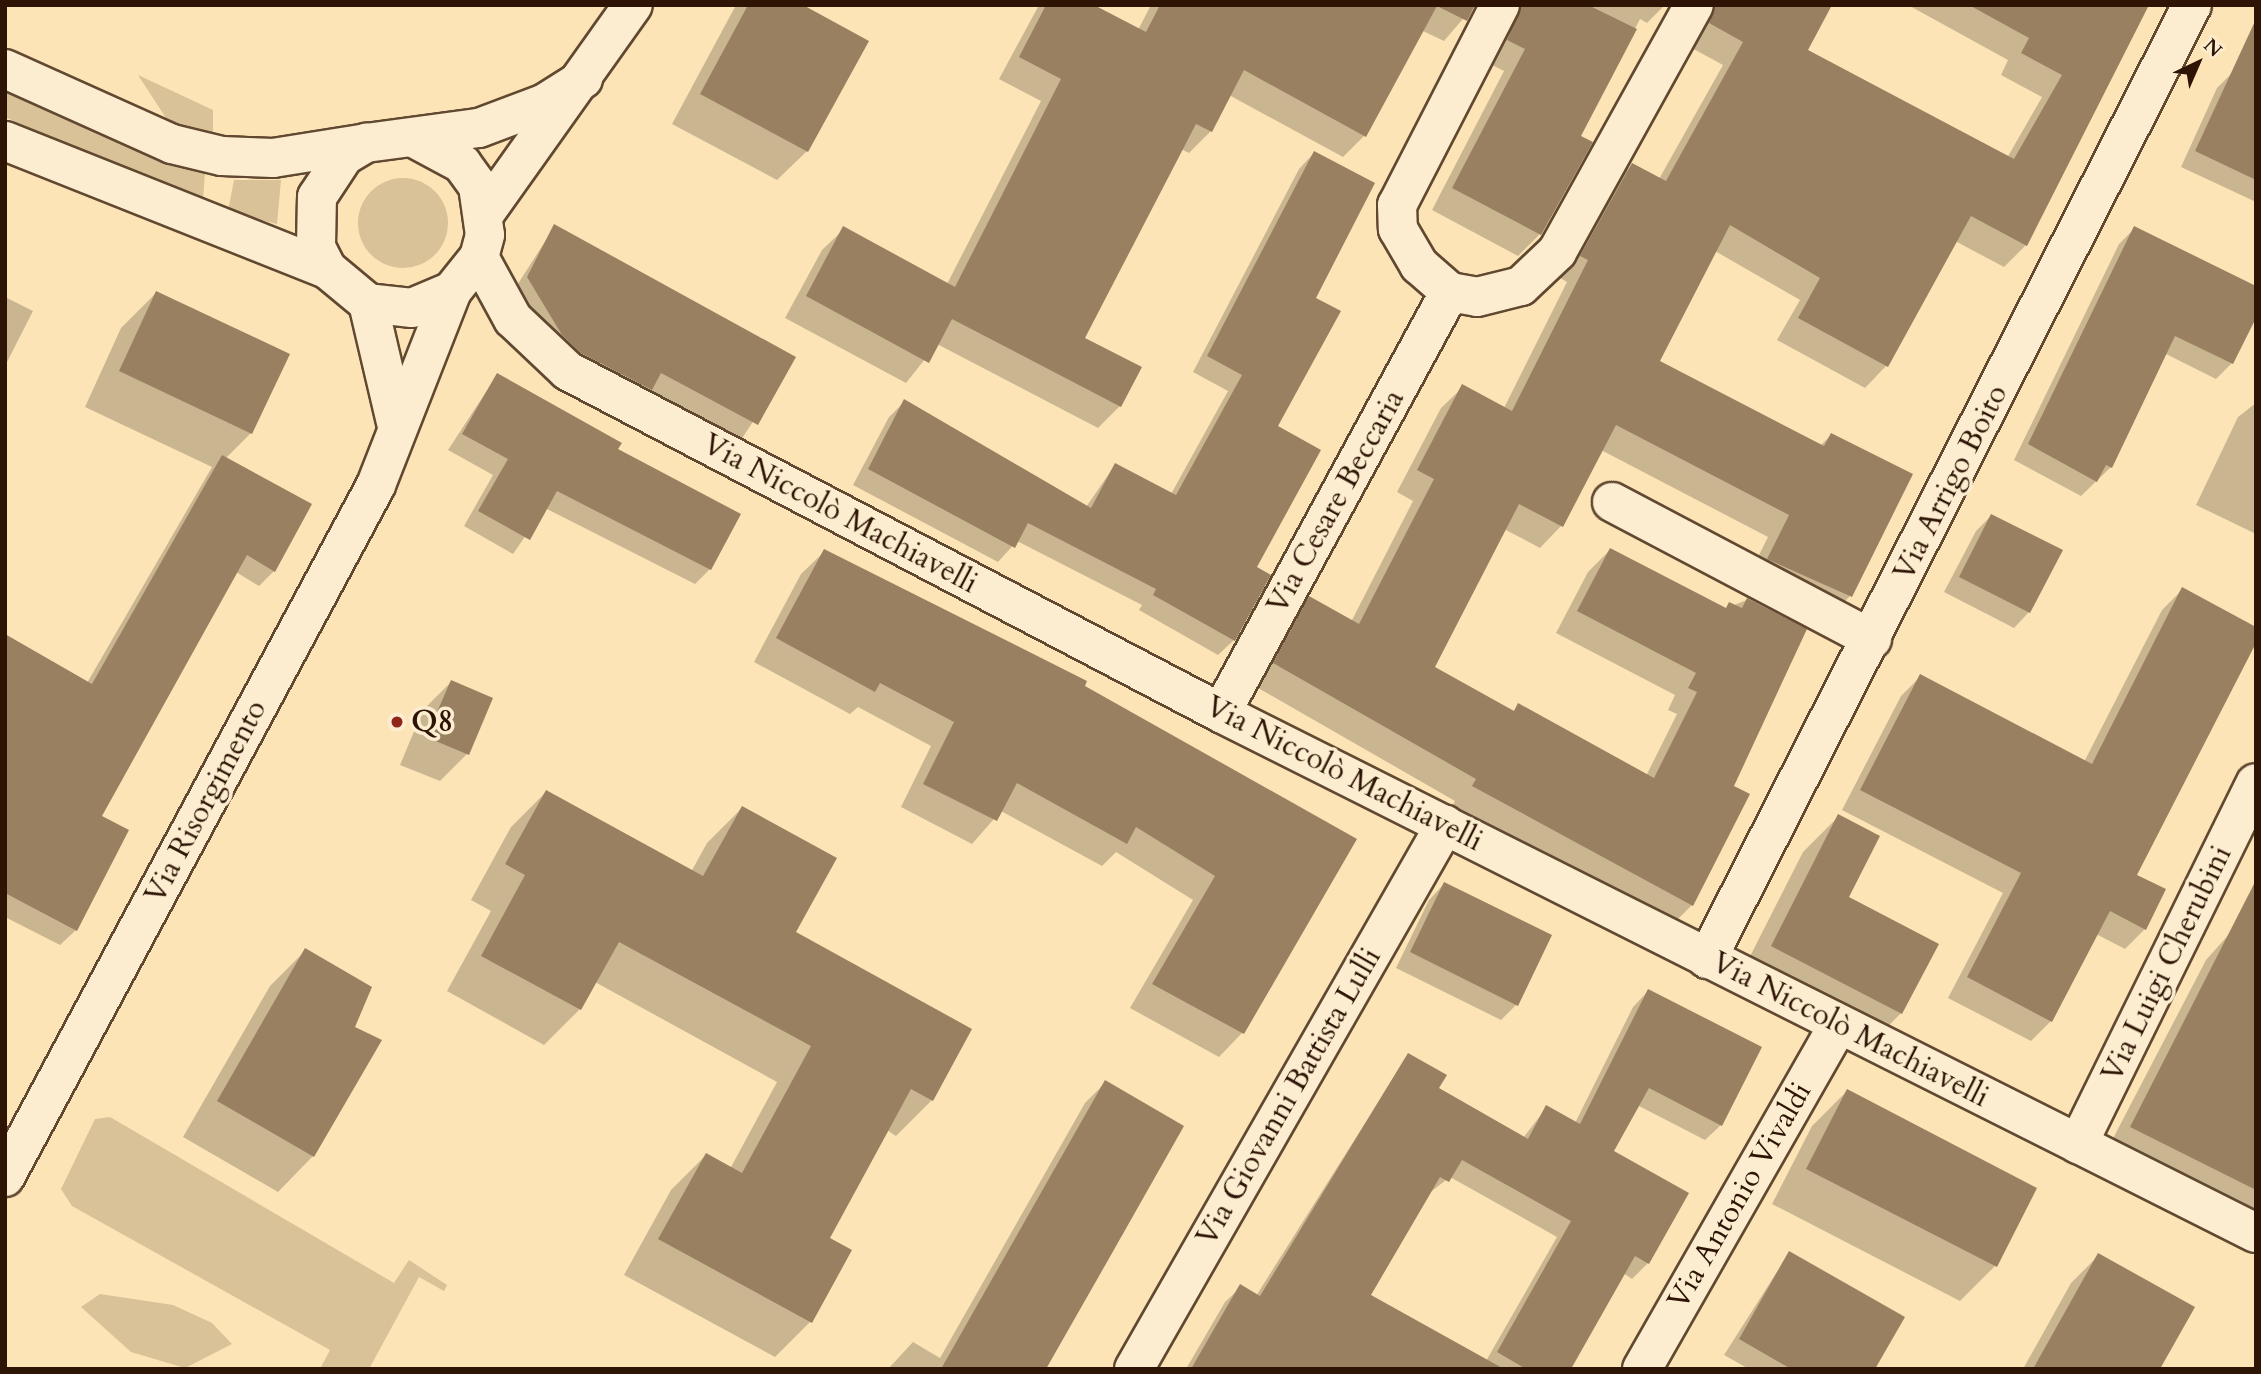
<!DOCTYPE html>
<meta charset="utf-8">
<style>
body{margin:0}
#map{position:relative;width:2261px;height:1374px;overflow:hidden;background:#fce4b6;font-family:Cardo,serif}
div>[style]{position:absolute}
.green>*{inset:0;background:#d9c198}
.round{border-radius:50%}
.shadow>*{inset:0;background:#0003}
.building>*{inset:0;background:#998061}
.roads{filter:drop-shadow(2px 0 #614831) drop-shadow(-2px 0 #614831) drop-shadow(0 2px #614831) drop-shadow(0 -2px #614831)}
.minor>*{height:38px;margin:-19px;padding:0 19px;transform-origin:19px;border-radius:19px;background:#fdedd0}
.dots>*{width:19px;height:19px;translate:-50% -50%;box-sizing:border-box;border:4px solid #fdedd0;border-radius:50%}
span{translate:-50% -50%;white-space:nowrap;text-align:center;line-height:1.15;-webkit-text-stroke:7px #fdedd0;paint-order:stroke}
.street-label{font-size:30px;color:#2d1405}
.poi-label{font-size:30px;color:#2d1405;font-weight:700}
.left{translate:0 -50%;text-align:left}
.frame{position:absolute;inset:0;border:7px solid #2d1405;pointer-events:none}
.north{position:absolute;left:2163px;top:28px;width:70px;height:70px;-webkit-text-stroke:5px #fdedd0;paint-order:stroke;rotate:44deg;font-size:19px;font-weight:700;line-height:28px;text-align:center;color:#2d1405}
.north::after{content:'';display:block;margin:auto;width:24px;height:32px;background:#2d1405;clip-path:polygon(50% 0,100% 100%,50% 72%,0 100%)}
</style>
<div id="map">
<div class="green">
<i style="clip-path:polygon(138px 75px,213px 110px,213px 135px,168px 121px)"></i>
<i style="clip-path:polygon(5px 91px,205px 173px,203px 199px,200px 204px,5px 117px)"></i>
<i class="round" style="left:358px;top:178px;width:90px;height:90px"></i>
<i style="clip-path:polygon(234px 180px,281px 180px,277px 224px,228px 211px)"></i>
<i style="clip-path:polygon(110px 1117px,394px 1283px,409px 1260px,447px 1285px,444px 1291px,419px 1277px,369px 1369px,320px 1369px,330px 1350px,72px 1206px,61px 1189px,95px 1119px)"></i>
<i style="clip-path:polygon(100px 1294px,173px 1305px,212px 1323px,232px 1344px,185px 1368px,131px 1352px,81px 1307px)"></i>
</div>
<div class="shadow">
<i style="clip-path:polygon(736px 5px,805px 5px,807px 151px,777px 180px,672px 124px)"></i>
<i style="clip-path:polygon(1039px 5px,1090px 5px,1138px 30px,1151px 5px,1830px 5px,1805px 51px,2007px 158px,2042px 97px,2001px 75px,2008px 60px,1908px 5px,2144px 5px,2026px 245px,2004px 267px,1955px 241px,1886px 366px,1865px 388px,1777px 340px,1800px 300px,1715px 251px,1658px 362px,1820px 446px,1831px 435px,1911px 475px,1850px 596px,1828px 618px,1746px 581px,1768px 537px,1601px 450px,1561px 526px,1540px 548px,1504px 529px,1433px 668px,1512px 712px,1519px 706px,1646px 776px,1677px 714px,1668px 710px,1675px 695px,1556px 633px,1588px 572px,1610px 550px,1724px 609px,1747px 600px,1731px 787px,1692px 905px,1670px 927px,1451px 809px,1455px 801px,1253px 685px,1288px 620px,1310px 598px,1351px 622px,1413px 501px,1397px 492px,1441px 408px,1463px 387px,1504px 408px,1567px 282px,1560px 278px,1610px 187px,1632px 165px,1659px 179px,1723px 65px,1688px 46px,1682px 7px,1663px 7px,1647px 23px,1640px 19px,1579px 137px,1540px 234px,1518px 256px,1432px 210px,1504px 71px,1486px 62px,1487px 6px,1473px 7px,1444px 41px,1423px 31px,1365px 135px,1343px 157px,1229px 95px,1211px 131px,1189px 153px,1181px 149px,1083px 338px,1120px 406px,1098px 428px,937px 344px,906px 383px,785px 318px,822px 250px,844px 229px,947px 284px,1041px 101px,999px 79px)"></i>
<i style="clip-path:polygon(2232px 73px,2256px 84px,2256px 202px,2181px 167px,2217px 88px)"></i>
<i style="clip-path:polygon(1314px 153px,1313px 298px,1276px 427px,1255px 568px,1234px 640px,1218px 655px,1139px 610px,1142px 605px,1017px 541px,998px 562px,853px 485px,889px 417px,904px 402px,1086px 507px,1115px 465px,1171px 494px,1228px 391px,1193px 372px,1299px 169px)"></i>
<i style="clip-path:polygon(555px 226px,794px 358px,741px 440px,650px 390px,635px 404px,565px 368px,512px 293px)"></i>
<i style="clip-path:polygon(2134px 229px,2232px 363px,2216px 379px,2164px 353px,2111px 467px,2081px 496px,2014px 460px,2119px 244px)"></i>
<i style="clip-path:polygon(156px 293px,288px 355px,251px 433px,225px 459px,274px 571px,259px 586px,236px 572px,99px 816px,76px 930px,60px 945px,5px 917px,5px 636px,87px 683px,212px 467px,85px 407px,121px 328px)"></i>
<i style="clip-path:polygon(5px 297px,33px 311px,5px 366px)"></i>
<i style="clip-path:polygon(497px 375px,616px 450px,710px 569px,695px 584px,545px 508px,513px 554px,464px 526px,493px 475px,448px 450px)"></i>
<i style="clip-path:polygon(2256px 403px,2256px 534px,2196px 505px,2238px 417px)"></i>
<i style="clip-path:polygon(1991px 516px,2029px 612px,2014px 628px,1944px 592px,1976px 531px)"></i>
<i style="clip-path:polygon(825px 551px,1354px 840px,1242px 1033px,1219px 1057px,1130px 1008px,1193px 900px,1116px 852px,1102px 866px,1001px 811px,972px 844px,901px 807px,931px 746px,858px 707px,850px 714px,754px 662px,801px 574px)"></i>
<i style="clip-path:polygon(2182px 590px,2135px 875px,2145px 929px,2125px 949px,2096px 934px,2051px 1021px,2031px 1041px,1948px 998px,2003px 893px,1842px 810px,1901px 696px,1921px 676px,2084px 762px,2162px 610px)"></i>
<i style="clip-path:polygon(451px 682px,467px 754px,440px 781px,400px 765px,423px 710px)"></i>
<i style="clip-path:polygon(546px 792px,691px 872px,707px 843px,742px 808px,794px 933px,932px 1100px,896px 1136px,887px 1130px,828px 1238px,850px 1251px,810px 1322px,775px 1357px,624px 1275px,671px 1190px,706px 1155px,730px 1169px,777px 1082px,595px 982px,580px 1009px,544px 1045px,447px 991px,491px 911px,471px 900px,511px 827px)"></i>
<i style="clip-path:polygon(1839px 816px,1846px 898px,1901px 1013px,1866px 1049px,1737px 982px,1803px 852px)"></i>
<i style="clip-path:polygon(1444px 884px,1516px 1005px,1501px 1020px,1396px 968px,1429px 900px)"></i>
<i style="clip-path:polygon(2256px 904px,2256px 1225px,2107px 1150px,2206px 960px)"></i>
<i style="clip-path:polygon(305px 951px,353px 1028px,313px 1156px,278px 1192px,183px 1137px,270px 986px)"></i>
<i style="clip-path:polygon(evenodd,1648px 991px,1721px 1125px,1705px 1140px,1637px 1105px,1612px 1151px,1648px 1263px,1632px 1279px,1623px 1273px,1569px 1369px,1186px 1369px,1225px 1302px,1241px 1287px,1256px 1296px,1408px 1055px,1436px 1089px,1523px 1138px,1547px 1107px,1575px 1123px,1633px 1007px,1648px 991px,1450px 1177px,1557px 1237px,1486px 1361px,1369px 1296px,1428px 1194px,1450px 1177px)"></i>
<i style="clip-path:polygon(1105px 1083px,1044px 1369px,888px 1369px,913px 1342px,940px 1358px,1085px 1103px)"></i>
<i style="clip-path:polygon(1847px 1091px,1995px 1266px,1960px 1301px,1772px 1204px,1812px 1126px)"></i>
<i style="clip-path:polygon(1789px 1253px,1873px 1369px,1749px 1369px,1724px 1355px)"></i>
<i style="clip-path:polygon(2099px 1255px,2158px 1369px,2023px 1369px,2071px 1283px)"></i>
</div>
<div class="building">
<i style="clip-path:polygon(748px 5px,803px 5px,869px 41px,808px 152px,700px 94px)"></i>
<i style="clip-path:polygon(1046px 5px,1094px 5px,1146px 32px,1160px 5px,1475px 5px,1467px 21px,1437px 6px,1366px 137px,1244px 70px,1212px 132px,1196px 124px,1085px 338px,1142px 367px,1121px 407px,952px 319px,929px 363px,806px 296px,843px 226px,955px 287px,1061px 79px,1019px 57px)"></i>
<i style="clip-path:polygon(1522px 5px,1588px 5px,1637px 29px,1581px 136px,1593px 142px,1541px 235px,1452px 188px,1525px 49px,1507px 40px)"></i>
<i style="clip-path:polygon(1716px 5px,1832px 5px,1808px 50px,2014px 159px,2062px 75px,2021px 53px,2029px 38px,1969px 5px,2149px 5px,2027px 246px,1971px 216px,1888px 367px,1798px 318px,1820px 278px,1730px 225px,1660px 361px,1824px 446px,1831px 433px,1913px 474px,1852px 597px,1767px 559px,1789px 515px,1616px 425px,1563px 527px,1519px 504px,1435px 667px,1514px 711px,1518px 703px,1654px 778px,1697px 692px,1688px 688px,1696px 673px,1577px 611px,1610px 548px,1726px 608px,1729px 602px,1742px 608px,1747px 598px,1807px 629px,1734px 786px,1750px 794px,1693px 906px,1472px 786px,1476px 779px,1273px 663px,1309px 596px,1359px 624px,1434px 479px,1417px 470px,1462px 384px,1512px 411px,1588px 260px,1580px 256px,1632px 163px,1666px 181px,1743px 42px,1709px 23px)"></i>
<i style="clip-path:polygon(2256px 19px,2256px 180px,2195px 151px)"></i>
<i style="clip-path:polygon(1314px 151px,1375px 183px,1316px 298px,1341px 311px,1278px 426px,1321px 450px,1257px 567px,1271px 575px,1235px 641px,1153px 595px,1156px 589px,1028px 523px,1015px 548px,868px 469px,904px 399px,1091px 508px,1115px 463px,1176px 495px,1242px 375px,1207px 356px)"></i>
<i style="clip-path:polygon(554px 224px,796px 357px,758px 425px,661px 373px,652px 390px,581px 353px,562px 335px,527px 277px)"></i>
<i style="clip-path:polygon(2134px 226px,2256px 286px,2256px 318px,2233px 364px,2175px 336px,2112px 468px,2106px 465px,2097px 482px,2028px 444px)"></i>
<i style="clip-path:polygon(156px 291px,290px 354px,252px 434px,119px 371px)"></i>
<i style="clip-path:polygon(497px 373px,622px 443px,618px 449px,741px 514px,711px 570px,557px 491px,530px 540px,478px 511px,508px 459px,462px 434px)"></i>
<i style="clip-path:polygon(222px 455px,312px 504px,275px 572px,247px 555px,102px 816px,129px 830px,77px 931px,5px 893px,5px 634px,92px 684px)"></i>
<i style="clip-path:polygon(1991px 514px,2063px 550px,2030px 613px,1959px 577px)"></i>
<i style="clip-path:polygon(824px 549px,1087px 681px,1085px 686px,1357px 839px,1244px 1034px,1152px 984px,1215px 876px,1136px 827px,1127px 844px,1017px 783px,997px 821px,923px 784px,954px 722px,880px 683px,875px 692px,776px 638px)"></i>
<i style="clip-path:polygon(2182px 587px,2256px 627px,2256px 643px,2137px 875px,2166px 889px,2146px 930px,2110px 911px,2052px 1022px,1967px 977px,2021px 873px,1860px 790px,1920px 674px,2092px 764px)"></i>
<i style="clip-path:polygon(451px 680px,493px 698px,469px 755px,426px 737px)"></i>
<i style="clip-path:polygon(546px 790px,703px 876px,742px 806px,837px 858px,796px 932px,972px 1029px,933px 1101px,911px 1089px,830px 1238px,852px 1250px,812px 1323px,658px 1239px,706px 1153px,742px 1173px,811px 1046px,619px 942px,581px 1010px,481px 956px,525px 875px,505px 864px)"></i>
<i style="clip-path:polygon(1838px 814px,1880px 836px,1849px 897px,1939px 944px,1902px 1014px,1771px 946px)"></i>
<i style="clip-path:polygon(2256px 880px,2256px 1190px,2130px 1127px)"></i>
<i style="clip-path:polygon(1444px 882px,1552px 935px,1518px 1006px,1410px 952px)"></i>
<i style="clip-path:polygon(305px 948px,372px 987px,355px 1027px,382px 1040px,314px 1157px,217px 1101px)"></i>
<i style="clip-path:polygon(1648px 989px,1762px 1047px,1722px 1126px,1649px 1088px,1614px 1151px,1689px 1193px,1649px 1264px,1635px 1256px,1571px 1369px,1526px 1369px,1497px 1352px,1571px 1221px,1462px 1160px,1449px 1182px,1440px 1177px,1371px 1295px,1504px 1369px,1191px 1369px,1240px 1284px,1260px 1296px,1408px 1053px,1447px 1075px,1439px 1088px,1528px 1139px,1546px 1105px,1580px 1124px)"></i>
<i style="clip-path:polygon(1105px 1080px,1184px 1126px,1107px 1262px,1046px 1369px,941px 1369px)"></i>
<i style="clip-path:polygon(1847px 1089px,2037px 1188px,1997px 1267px,1806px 1169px)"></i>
<i style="clip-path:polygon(1789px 1251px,1905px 1317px,1875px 1369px,1791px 1369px,1739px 1339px)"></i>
<i style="clip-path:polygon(2098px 1253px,2195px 1307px,2160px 1369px,2033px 1369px)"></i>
</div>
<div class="roads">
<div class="minor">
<i style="left:1500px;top:5px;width:225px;rotate:117.2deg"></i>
<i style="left:1397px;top:205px;width:24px;rotate:88deg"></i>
<i style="left:1398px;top:229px;width:42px;rotate:59.7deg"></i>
<i style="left:1419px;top:265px;width:41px;rotate:41.1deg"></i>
<i style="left:1450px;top:292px;width:27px;rotate:10deg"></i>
<i style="left:1477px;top:297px;width:45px;rotate:-14deg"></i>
<i style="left:1521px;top:286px;width:50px;rotate:-43.4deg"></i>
<i style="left:1557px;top:252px;width:282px;rotate:-61deg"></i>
<i style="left:5px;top:69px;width:183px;rotate:24.2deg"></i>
<i style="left:172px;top:144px;width:51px;rotate:13.5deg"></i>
<i style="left:222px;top:156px;width:51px;rotate:2.2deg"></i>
<i style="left:273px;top:158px;width:89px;rotate:-9deg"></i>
<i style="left:414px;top:138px;width:55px;rotate:28.4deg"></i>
<i style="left:462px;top:164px;width:27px;rotate:54deg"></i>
<i style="left:478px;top:186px;width:49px;rotate:81.9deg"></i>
<i style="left:485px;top:235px;width:23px;rotate:105deg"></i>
<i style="left:479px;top:257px;width:43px;rotate:128.5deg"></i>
<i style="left:452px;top:291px;width:43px;rotate:157deg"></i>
<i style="left:412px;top:308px;width:44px;rotate:-173.5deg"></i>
<i style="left:368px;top:303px;width:53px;rotate:-140.3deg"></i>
<i style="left:327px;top:269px;width:25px;rotate:-117deg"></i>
<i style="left:316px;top:247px;width:50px;rotate:-88.9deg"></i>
<i style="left:317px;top:197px;width:49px;rotate:-56.6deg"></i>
<i style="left:344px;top:156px;width:26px;rotate:-31deg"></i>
<i style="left:366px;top:143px;width:114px;rotate:-7.6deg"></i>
<i style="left:479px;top:128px;width:71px;rotate:-20.7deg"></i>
<i style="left:545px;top:103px;width:45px;rotate:-32.3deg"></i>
<i style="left:5px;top:141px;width:347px;rotate:21.7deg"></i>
<i style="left:485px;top:213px;width:255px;rotate:-54.6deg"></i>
<i style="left:479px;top:257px;width:71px;rotate:61.3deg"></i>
<i style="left:513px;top:319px;width:76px;rotate:43.4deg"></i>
<i style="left:568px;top:371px;width:737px;rotate:27.64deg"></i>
<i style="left:1221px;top:713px;width:1158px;rotate:26.68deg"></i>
<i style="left:368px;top:303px;width:122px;rotate:76.8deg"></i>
<i style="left:1612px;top:502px;width:294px;rotate:27.8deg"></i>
<i style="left:1221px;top:713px;width:479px;rotate:-61.5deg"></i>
<i style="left:1707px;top:959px;width:1070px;rotate:-63.05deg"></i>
<i style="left:2078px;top:1144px;width:402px;rotate:-63.8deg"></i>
<i style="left:5px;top:1177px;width:785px;rotate:-61.8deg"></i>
<i style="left:376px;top:485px;width:208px;rotate:-68.6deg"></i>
<i style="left:1134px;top:1369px;width:627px;rotate:-60.24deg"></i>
<i style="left:1642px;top:1369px;width:397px;rotate:-60.3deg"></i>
</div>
</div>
<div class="dots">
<i style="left:397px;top:722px;background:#8f2418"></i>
</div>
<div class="street-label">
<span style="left:1951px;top:483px;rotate:-63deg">Via Arrigo Boito</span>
<span style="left:1336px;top:502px;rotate:-61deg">Via Cesare Beccaria</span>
<span style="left:840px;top:514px;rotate:28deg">Via Niccolò Machiavelli</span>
<span style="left:1344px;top:774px;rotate:27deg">Via Niccolò Machiavelli</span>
<span style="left:206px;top:802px;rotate:-62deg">Via Risorgimento</span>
<span style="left:2167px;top:964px;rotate:-64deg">Via Luigi Cherubini</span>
<span style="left:1850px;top:1030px;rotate:27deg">Via Niccolò Machiavelli</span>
<span style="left:1289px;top:1097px;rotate:-60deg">Via Giovanni Battista Lulli</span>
<span style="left:1740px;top:1196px;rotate:-60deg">Via Antonio Vivaldi</span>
</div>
<div class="poi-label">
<span class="left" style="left:411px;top:722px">Q8</span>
</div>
<div class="frame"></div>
<div class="north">N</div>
</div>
